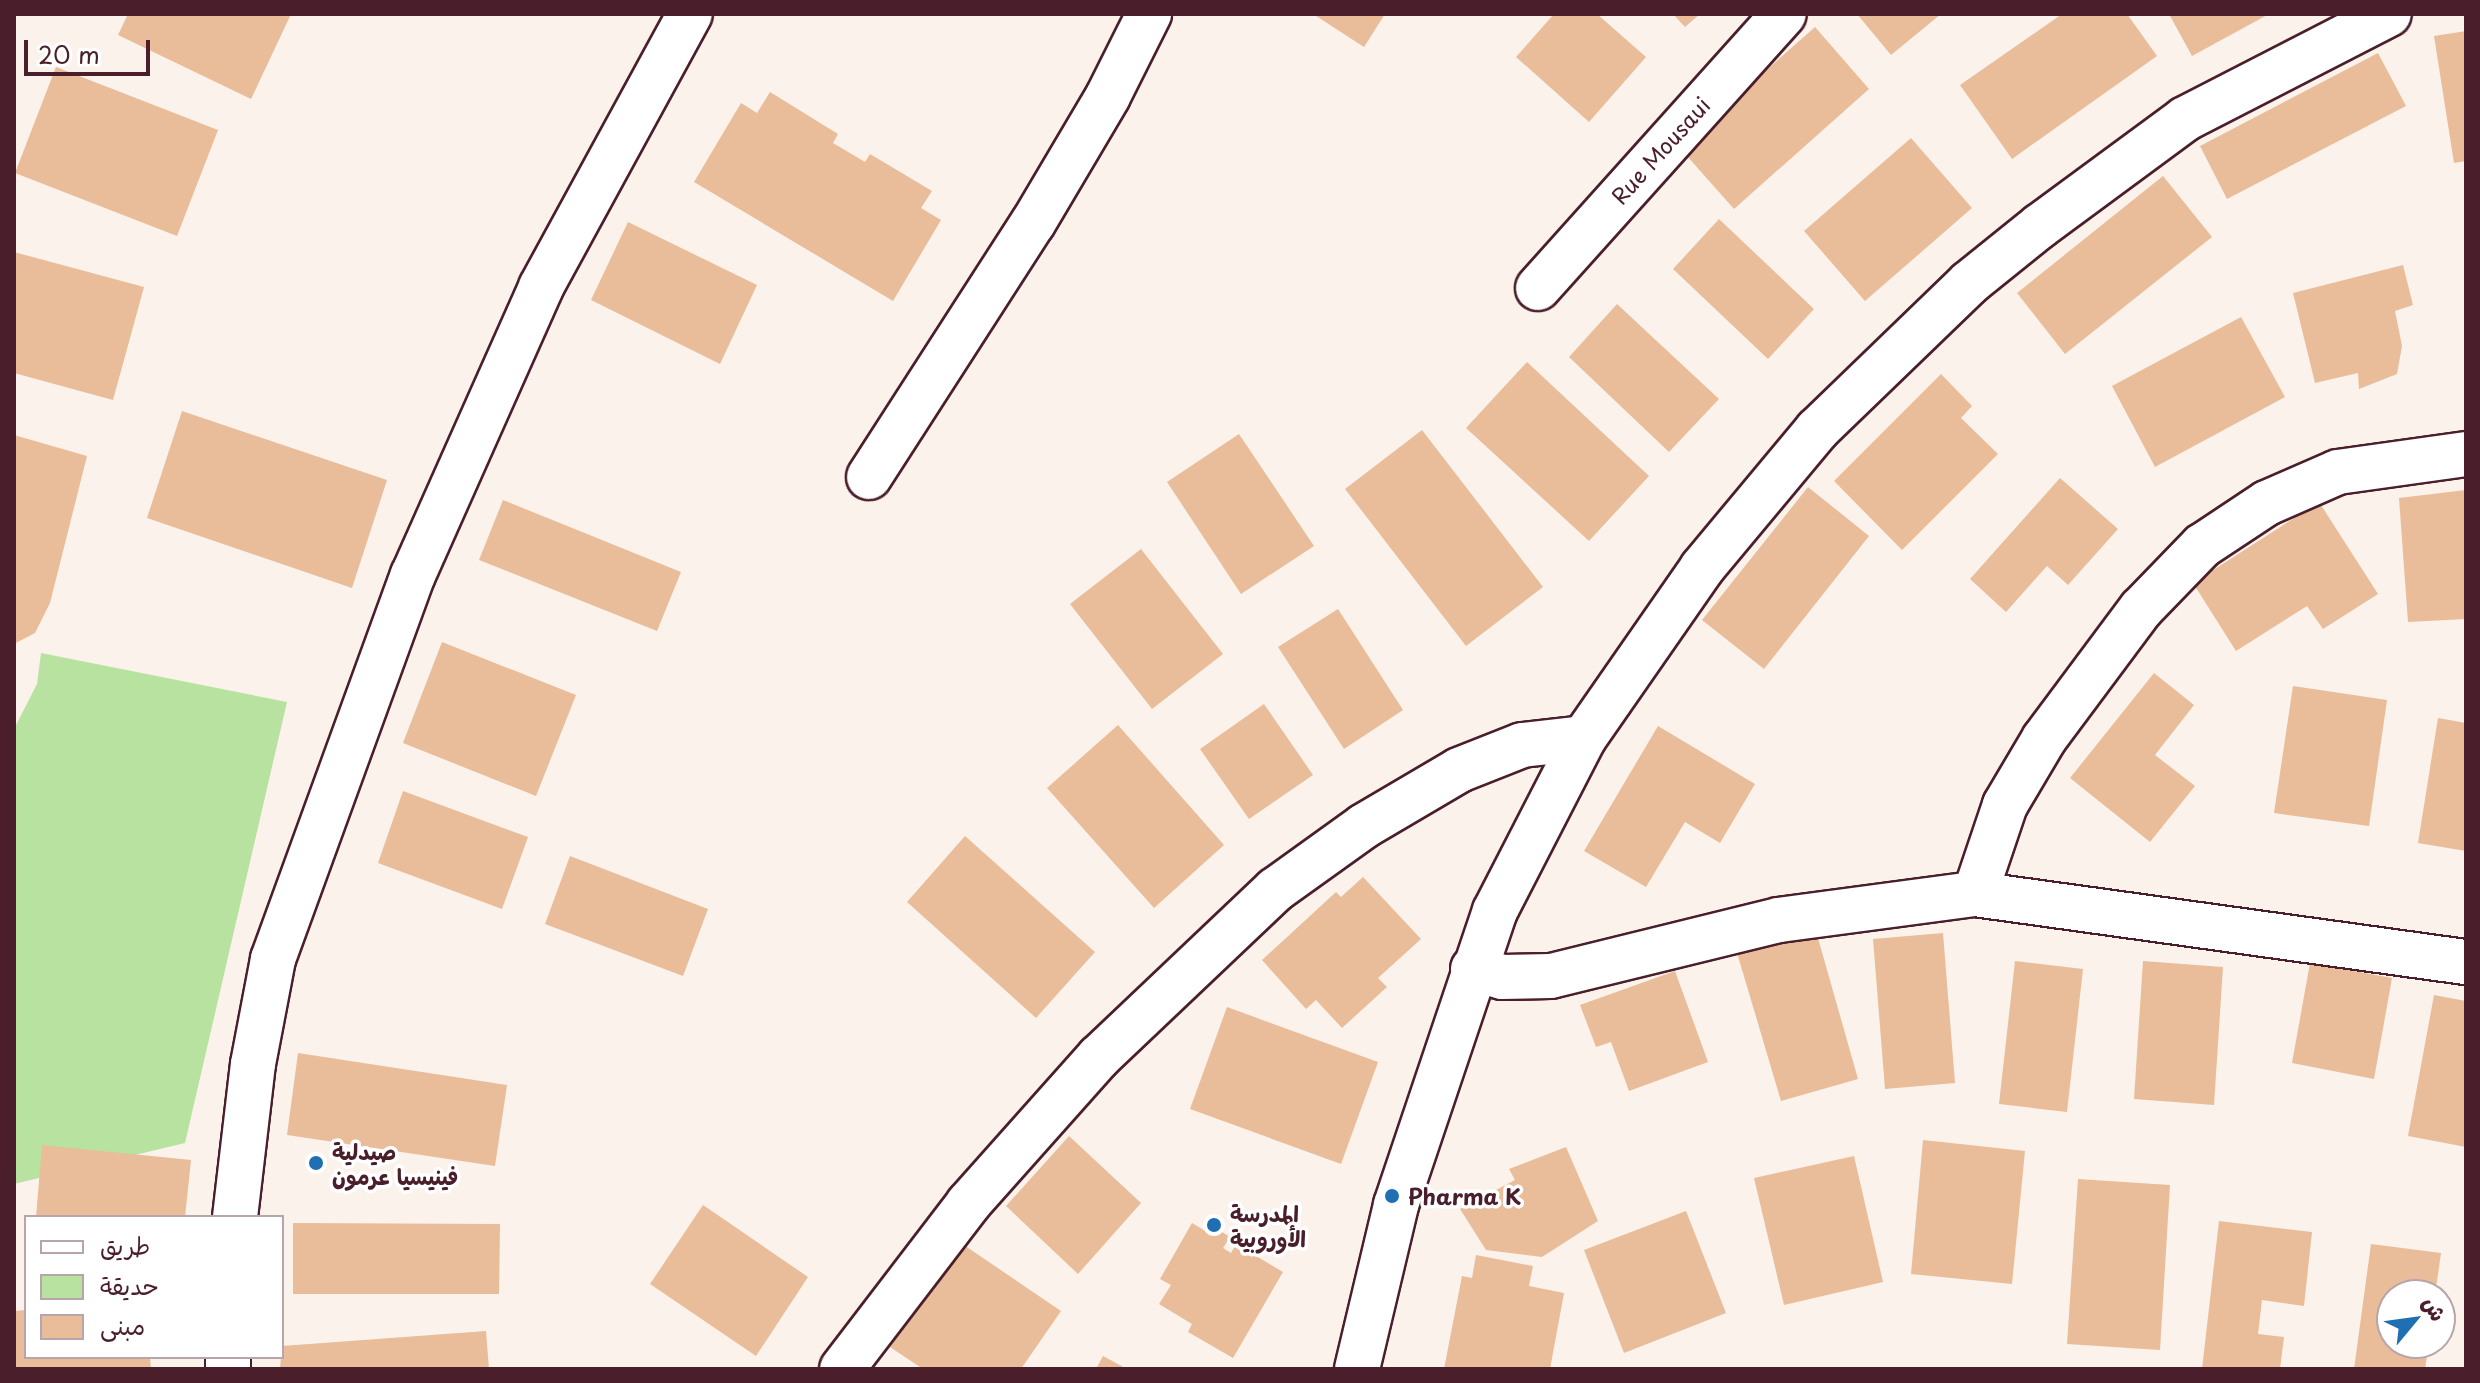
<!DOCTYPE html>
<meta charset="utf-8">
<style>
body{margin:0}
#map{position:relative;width:2480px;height:1383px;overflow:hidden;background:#fbf2eb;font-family:"Playpen Sans","Playpen Sans Arabic",sans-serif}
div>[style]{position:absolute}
.green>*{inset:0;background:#b7e29f}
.building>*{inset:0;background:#e9bd99}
.roads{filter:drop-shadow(2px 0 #4a1f2b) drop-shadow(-2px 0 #4a1f2b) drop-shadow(0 2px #4a1f2b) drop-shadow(0 -2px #4a1f2b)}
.minor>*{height:44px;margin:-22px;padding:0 22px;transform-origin:22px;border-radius:22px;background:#fff}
.dots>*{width:22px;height:22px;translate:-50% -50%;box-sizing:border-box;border:4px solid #fff;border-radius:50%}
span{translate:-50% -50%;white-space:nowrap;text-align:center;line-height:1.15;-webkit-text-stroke:7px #fff;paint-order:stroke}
.street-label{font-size:22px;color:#4a1f2b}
.poi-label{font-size:22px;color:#4a1f2b;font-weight:700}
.left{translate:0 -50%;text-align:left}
.frame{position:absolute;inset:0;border:16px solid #4a1f2b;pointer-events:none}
.legend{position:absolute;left:24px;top:1215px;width:260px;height:144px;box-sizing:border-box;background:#fff;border:2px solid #b7a5aa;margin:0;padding:10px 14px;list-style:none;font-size:24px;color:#4a1f2b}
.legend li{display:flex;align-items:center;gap:16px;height:40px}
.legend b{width:40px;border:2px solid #b7a5aa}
.north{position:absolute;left:2376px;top:1279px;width:80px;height:80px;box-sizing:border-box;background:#fff;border:2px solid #b7a5aa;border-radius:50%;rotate:61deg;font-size:22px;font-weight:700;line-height:32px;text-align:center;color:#4a1f2b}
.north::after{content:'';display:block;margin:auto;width:28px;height:36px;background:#1f6fb2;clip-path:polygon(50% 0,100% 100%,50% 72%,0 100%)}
.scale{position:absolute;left:24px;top:40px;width:126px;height:36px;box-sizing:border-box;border:4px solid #4a1f2b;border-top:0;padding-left:10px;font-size:24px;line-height:28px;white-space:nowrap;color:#4a1f2b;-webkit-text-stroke:6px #fff;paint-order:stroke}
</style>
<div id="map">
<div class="green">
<i style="clip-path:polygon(41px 653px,287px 702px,185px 1143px,14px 1184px,14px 729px,37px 684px)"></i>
</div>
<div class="building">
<i style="clip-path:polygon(128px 14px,291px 14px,251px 99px,118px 35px)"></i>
<i style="clip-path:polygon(1313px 14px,1385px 14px,1364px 47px)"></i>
<i style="clip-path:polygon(1554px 14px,1597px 14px,1646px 57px,1589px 122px,1516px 57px)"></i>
<i style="clip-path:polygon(1673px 14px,1700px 14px,1685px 27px)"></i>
<i style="clip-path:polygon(1857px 14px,1941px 14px,1891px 55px)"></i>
<i style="clip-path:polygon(2062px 14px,2127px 14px,2157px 56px,2012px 159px,1960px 85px)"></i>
<i style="clip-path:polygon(2169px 14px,2269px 14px,2192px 56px)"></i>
<i style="clip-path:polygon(1815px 27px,1869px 89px,1734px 209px,1679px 147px)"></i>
<i style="clip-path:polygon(2466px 31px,2466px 161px,2454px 163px,2434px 36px)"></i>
<i style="clip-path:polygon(2378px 53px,2406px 106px,2227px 199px,2200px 146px)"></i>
<i style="clip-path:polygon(56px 67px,218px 130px,177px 236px,15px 173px)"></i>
<i style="clip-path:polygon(770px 92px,838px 134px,833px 143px,865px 162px,870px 154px,932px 191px,921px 208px,941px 220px,893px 301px,694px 182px,741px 103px,757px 113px)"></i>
<i style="clip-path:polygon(1911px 138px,1972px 208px,1865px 301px,1804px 231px)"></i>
<i style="clip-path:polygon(2163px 176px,2212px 237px,2065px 354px,2017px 293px)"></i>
<i style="clip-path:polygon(1719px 219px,1814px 309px,1768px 359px,1673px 269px)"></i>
<i style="clip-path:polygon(628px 222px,757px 285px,720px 364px,591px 300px)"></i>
<i style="clip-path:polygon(14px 252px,144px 287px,113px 400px,14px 373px)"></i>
<i style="clip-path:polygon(2403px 265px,2413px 305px,2395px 311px,2402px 346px,2397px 374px,2359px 389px,2358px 373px,2315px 383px,2293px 293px)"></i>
<i style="clip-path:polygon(1617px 304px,1719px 399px,1669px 452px,1569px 357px)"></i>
<i style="clip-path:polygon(2241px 317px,2285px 397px,2155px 467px,2112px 386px)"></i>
<i style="clip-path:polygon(1527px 362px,1649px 476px,1589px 541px,1466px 428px)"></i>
<i style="clip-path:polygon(1941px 374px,1972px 406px,1961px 418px,1998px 454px,1902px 550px,1834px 481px)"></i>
<i style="clip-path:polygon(182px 411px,387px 480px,352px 588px,147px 518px)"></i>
<i style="clip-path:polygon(1422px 430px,1543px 587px,1466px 646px,1345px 489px)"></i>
<i style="clip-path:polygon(1239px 434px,1314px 546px,1241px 594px,1167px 482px)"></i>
<i style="clip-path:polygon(14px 435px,87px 456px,50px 603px,35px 633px,14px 644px)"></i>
<i style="clip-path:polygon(2060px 478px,2118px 529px,2068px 585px,2047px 566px,2006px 612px,1970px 579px)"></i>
<i style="clip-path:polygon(1808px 487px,1869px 536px,1764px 669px,1702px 620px)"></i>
<i style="clip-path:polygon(2466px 490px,2466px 619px,2408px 622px,2399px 498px)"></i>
<i style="clip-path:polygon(503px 500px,681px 572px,657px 631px,479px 560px)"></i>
<i style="clip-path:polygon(2319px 502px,2378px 594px,2323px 629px,2307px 606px,2236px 651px,2193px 583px)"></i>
<i style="clip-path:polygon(1141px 549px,1223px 654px,1152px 709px,1070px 604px)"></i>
<i style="clip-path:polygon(1338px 609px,1403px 710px,1344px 749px,1278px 647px)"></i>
<i style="clip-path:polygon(442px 642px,576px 695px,536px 796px,403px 743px)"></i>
<i style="clip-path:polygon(2154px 673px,2194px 705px,2155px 755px,2195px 786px,2150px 842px,2070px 778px)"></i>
<i style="clip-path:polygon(2293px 686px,2387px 700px,2369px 826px,2274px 813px)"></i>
<i style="clip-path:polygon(1264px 704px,1313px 775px,1249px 819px,1200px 749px)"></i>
<i style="clip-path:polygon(2438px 718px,2466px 723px,2466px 851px,2418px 843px)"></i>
<i style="clip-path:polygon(1118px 725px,1224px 845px,1154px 908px,1047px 788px)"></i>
<i style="clip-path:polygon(1658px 726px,1755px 784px,1720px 843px,1685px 822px,1646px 887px,1584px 851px)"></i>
<i style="clip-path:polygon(403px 791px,528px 837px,502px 909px,378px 863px)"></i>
<i style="clip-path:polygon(965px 836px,1095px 952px,1036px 1018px,907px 902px)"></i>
<i style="clip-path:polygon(570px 856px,708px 909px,683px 976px,545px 924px)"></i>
<i style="clip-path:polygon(1363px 877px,1421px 939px,1378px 978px,1387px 987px,1342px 1028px,1316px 1000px,1306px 1009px,1262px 960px,1336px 892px,1341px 897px)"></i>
<i style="clip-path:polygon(1814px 924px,1858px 1079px,1781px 1101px,1735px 946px)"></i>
<i style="clip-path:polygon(1943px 933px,1955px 1083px,1885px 1089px,1873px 939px)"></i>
<i style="clip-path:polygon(2015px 961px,2083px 969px,2067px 1112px,1999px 1104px)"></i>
<i style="clip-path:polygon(2143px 961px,2223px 967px,2214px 1105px,2134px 1099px)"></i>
<i style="clip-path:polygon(2310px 963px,2392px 978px,2374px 1079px,2292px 1063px)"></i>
<i style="clip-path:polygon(1675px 971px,1708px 1062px,1629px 1091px,1611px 1042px,1596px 1047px,1580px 1005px)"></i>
<i style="clip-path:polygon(2434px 995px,2466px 1001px,2466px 1147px,2408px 1136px)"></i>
<i style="clip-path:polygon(1227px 1007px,1378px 1062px,1341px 1164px,1190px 1109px)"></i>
<i style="clip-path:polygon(298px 1053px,507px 1085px,495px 1166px,287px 1135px)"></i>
<i style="clip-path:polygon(1069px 1136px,1141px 1203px,1078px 1274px,1006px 1206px)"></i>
<i style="clip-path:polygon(1923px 1140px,2025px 1151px,2012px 1284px,1911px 1274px)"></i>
<i style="clip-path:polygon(42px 1145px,191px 1160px,185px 1217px,36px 1217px)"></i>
<i style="clip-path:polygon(1566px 1147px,1598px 1221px,1542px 1257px,1486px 1250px,1460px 1209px,1515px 1180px,1509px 1169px)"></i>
<i style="clip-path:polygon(1854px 1156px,1883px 1282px,1784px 1305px,1754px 1178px)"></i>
<i style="clip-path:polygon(2078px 1179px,2170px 1185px,2160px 1350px,2067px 1344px)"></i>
<i style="clip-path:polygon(703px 1205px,808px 1277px,756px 1356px,650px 1284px)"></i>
<i style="clip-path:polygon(1686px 1211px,1726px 1313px,1624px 1353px,1584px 1250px)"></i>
<i style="clip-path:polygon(2219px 1221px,2312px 1232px,2304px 1306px,2262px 1300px,2258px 1334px,2284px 1337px,2280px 1369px,2202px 1369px)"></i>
<i style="clip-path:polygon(293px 1223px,500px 1224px,499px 1294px,293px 1294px)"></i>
<i style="clip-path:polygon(1192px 1223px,1207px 1232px,1211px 1225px,1230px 1237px,1223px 1248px,1231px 1253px,1236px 1244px,1283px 1272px,1233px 1358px,1188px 1332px,1192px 1324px,1159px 1304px,1171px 1285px,1160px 1279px)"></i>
<i style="clip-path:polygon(961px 1243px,1061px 1311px,1021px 1369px,923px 1369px,890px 1347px)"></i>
<i style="clip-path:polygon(2371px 1244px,2441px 1253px,2435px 1295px,2392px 1295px,2392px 1343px,2429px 1343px,2425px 1369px,2354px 1369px)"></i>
<i style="clip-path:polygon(1476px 1255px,1533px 1266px,1529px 1286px,1564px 1293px,1550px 1369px,1444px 1369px,1462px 1276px,1472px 1278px)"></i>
<i style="clip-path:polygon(26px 1310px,26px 1357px,150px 1357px,151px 1369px,14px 1369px,14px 1311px)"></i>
<i style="clip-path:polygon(486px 1331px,489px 1369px,280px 1369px,282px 1346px)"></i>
<i style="clip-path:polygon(1103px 1356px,1127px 1369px,1096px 1369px)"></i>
</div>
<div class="roads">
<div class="minor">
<i style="left:1538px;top:288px;width:368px;rotate:-48.1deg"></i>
<i style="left:869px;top:477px;width:302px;rotate:-57.2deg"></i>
<i style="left:1033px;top:223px;width:147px;rotate:-59.4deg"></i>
<i style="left:1108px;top:96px;width:92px;rotate:-63.4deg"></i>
<i style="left:1975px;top:894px;width:496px;rotate:7.9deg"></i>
<i style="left:1473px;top:969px;width:30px;rotate:15deg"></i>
<i style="left:1502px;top:977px;width:49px;rotate:-1.2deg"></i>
<i style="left:1551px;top:976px;width:235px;rotate:-13.8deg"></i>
<i style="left:1779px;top:920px;width:198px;rotate:-7.6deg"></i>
<i style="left:1975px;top:894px;width:94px;rotate:-71.4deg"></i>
<i style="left:2005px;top:805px;width:77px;rotate:-59.4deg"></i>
<i style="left:2044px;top:739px;width:162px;rotate:-53.3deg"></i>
<i style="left:2141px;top:609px;width:88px;rotate:-45.9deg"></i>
<i style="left:2202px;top:546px;width:78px;rotate:-33.5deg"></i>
<i style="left:2267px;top:503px;width:77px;rotate:-23.6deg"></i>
<i style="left:2338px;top:472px;width:129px;rotate:-8deg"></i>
<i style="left:235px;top:1217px;width:154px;rotate:-83.3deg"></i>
<i style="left:253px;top:1064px;width:107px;rotate:-79.2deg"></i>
<i style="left:273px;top:959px;width:409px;rotate:-70deg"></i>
<i style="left:413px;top:575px;width:315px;rotate:-66deg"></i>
<i style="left:541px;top:287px;width:311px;rotate:-61.4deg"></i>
<i style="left:228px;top:1357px;width:12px;rotate:90deg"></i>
<i style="left:842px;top:1369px;width:208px;rotate:-52.6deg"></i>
<i style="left:968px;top:1204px;width:197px;rotate:-48.3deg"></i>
<i style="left:1099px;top:1057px;width:243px;rotate:-43.5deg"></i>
<i style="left:1275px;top:890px;width:110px;rotate:-35.7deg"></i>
<i style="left:1364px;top:826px;width:110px;rotate:-30.5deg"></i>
<i style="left:1459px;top:770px;width:68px;rotate:-21.6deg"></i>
<i style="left:1522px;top:745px;width:62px;rotate:-6.4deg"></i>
<i style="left:1357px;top:1369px;width:169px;rotate:-76.6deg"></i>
<i style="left:1396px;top:1205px;width:310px;rotate:-71.4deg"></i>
<i style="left:1495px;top:911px;width:195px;rotate:-62.8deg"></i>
<i style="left:1584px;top:738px;width:207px;rotate:-55.2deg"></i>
<i style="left:1702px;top:568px;width:180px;rotate:-50.2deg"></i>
<i style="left:1817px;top:430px;width:211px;rotate:-44deg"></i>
<i style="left:1969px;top:283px;width:91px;rotate:-38.8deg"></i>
<i style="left:2040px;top:226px;width:180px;rotate:-36.4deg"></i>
<i style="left:2185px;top:119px;width:229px;rotate:-27.2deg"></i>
</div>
</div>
<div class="dots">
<i style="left:316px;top:1163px;background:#1f6fb2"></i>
<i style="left:1392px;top:1196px;background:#1f6fb2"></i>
<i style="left:1214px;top:1225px;background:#1f6fb2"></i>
</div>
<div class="street-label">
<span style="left:1660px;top:150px;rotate:-48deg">Rue Mousaui</span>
</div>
<div class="poi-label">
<span class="left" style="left:332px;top:1163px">صيدلية<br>فينيسيا عرمون</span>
<span class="left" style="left:1408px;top:1196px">Pharma K</span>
<span class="left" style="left:1230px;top:1225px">المدرسة<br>الأوروبية</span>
</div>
<div class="frame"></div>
<ul class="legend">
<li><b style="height:10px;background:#fff"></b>طريق</li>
<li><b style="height:22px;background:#b7e29f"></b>حديقة</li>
<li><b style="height:22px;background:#e9bd99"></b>مبنى</li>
</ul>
<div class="north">ش</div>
<div class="scale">20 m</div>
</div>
